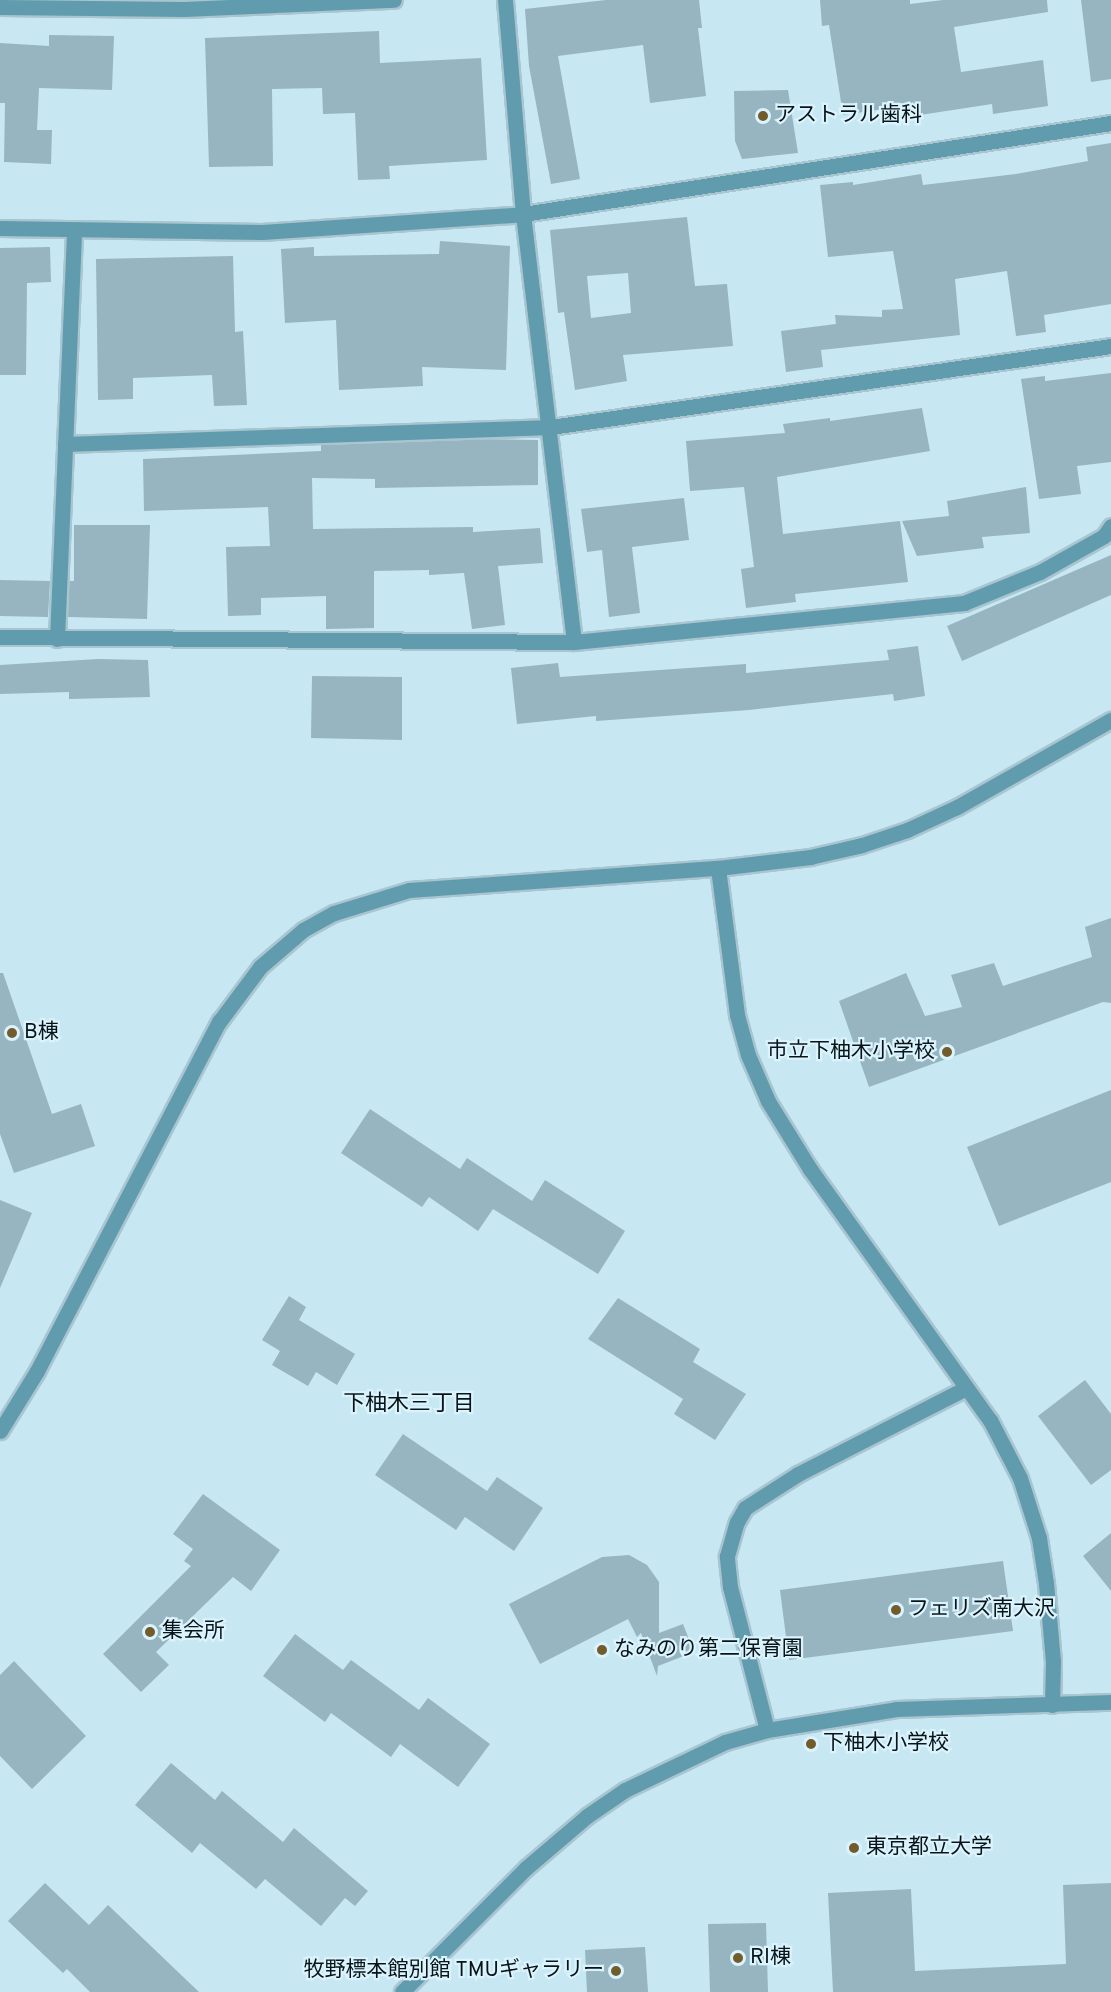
<!DOCTYPE html>
<meta charset="utf-8">
<style>
body{margin:0}
#map{position:relative;width:1111px;height:1992px;overflow:hidden;background:#c7e7f3;font-family:Overpass,"Noto Sans JP",sans-serif}
div>[style]{position:absolute}
.building>*{inset:0;background:#96b5c0}
.roads{filter:drop-shadow(2px 0 #a8c5d0) drop-shadow(-2px 0 #a8c5d0) drop-shadow(0 2px #a8c5d0) drop-shadow(0 -2px #a8c5d0)}
.minor>*{height:15px;margin:-7.5px;padding:0 7.5px;transform-origin:7.5px;border-radius:7.5px;background:#619bae}
.tertiary>*{height:15px;margin:-7.5px;padding:0 7.5px;transform-origin:7.5px;border-radius:7.5px;background:#619bae}
.dots>*{width:16px;height:16px;translate:-50% -50%;box-sizing:border-box;border:3px solid #daf3fd;border-radius:50%}
span{translate:-50% -50%;white-space:nowrap;text-align:center;line-height:1.15;-webkit-text-stroke:4.5px #daf3fd;paint-order:stroke}
.poi-label{font-size:21px;color:#081418}
.left{translate:0 -50%;text-align:left}
.right{translate:-100% -50%;text-align:right}
.neighbourhood-label{font-size:22px;color:#081418}
</style>
<div id="map">
<div class="building">
<i style="clip-path:polygon(606px 0,699px 0,702px 28px,698px 28px,706px 96px,650px 103px,643px 45px,558px 56px,580px 179px,551px 184px,529px 66px,525px 9px)"></i>
<i style="clip-path:polygon(820px 0,910px 0,910px 4px,943px 0,1047px 0,1048px 12px,954px 27px,961px 72px,1043px 60px,1048px 106px,993px 114px,992px 104px,920px 115px,918px 104px,843px 115px,829px 25px,822px 26px)"></i>
<i style="clip-path:polygon(1081px 0,1111px 0,1111px 79px,1091px 82px)"></i>
<i style="clip-path:polygon(379px 31px,380px 63px,481px 58px,487px 160px,389px 166px,390px 179px,358px 180px,355px 113px,323px 114px,322px 88px,272px 89px,273px 166px,209px 167px,205px 38px)"></i>
<i style="clip-path:polygon(49px 35px,114px 36px,112px 90px,39px 88px,37px 130px,52px 130px,51px 164px,4px 162px,5px 103px,0 103px,0 43px,49px 46px)"></i>
<i style="clip-path:polygon(788px 90px,798px 153px,742px 159px,735px 141px,734px 91px)"></i>
<i style="clip-path:polygon(1111px 143px,1111px 304px,1044px 315px,1046px 332px,1016px 336px,1007px 271px,955px 279px,960px 335px,821px 350px,823px 367px,786px 372px,781px 331px,836px 324px,835px 315px,882px 317px,882px 310px,903px 309px,893px 251px,828px 257px,820px 185px,853px 182px,853px 185px,921px 174px,923px 185px,1016px 174px,1088px 161px,1086px 147px)"></i>
<i style="clip-path:polygon(evenodd,687px 217px,695px 286px,727px 284px,733px 346px,623px 355px,627px 381px,575px 390px,564px 312px,558px 313px,550px 230px,687px 217px,628px 273px,631px 313px,591px 318px,587px 276px,628px 273px)"></i>
<i style="clip-path:polygon(440px 241px,510px 246px,506px 370px,422px 367px,423px 386px,339px 390px,336px 320px,285px 323px,281px 249px,314px 247px,314px 256px,439px 254px)"></i>
<i style="clip-path:polygon(50px 247px,51px 282px,27px 283px,26px 375px,0 375px,0 248px)"></i>
<i style="clip-path:polygon(233px 256px,235px 332px,243px 331px,247px 405px,214px 406px,212px 375px,133px 378px,133px 399px,98px 400px,96px 259px)"></i>
<i style="clip-path:polygon(1111px 373px,1111px 462px,1077px 466px,1081px 494px,1039px 499px,1021px 379px,1045px 376px,1045px 381px)"></i>
<i style="clip-path:polygon(922px 408px,930px 451px,777px 477px,783px 534px,900px 521px,908px 582px,795px 594px,796px 602px,746px 608px,741px 569px,754px 567px,744px 487px,690px 491px,686px 441px,785px 433px,783px 424px,830px 418px,830px 421px)"></i>
<i style="clip-path:polygon(477px 439px,538px 440px,538px 485px,375px 488px,375px 479px,312px 478px,313px 529px,473px 527px,473px 532px,540px 528px,543px 563px,498px 566px,505px 625px,472px 629px,464px 573px,429px 575px,429px 570px,374px 571px,374px 628px,326px 629px,326px 596px,261px 598px,261px 615px,228px 616px,226px 547px,270px 546px,268px 507px,144px 511px,143px 459px,321px 451px,321px 445px)"></i>
<i style="clip-path:polygon(1026px 487px,1030px 533px,982px 537px,984px 548px,917px 556px,902px 521px,949px 516px,947px 501px)"></i>
<i style="clip-path:polygon(684px 498px,689px 540px,632px 547px,640px 613px,609px 617px,602px 550px,587px 552px,581px 509px)"></i>
<i style="clip-path:polygon(74px 525px,150px 525px,147px 619px,68px 617px,69px 581px,74px 581px)"></i>
<i style="clip-path:polygon(1111px 555px,1111px 595px,962px 661px,947px 626px)"></i>
<i style="clip-path:polygon(0 580px,50px 581px,48px 617px,0 616px)"></i>
<i style="clip-path:polygon(918px 646px,925px 696px,894px 701px,893px 694px,749px 710px,596px 721px,596px 716px,517px 724px,511px 668px,558px 663px,560px 677px,746px 664px,746px 673px,889px 660px,887px 650px)"></i>
<i style="clip-path:polygon(98px 659px,148px 660px,150px 697px,69px 699px,69px 692px,0 694px,0 665px)"></i>
<i style="clip-path:polygon(312px 676px,402px 677px,402px 740px,311px 738px)"></i>
<i style="clip-path:polygon(1111px 918px,1111px 1003px,1103px 1002px,869px 1087px,839px 1001px,906px 973px,925px 1016px,962px 1007px,951px 975px,994px 963px,1003px 986px,1092px 957px,1085px 927px)"></i>
<i style="clip-path:polygon(0 973px,3px 973px,52px 1114px,81px 1104px,95px 1146px,14px 1173px,0 1134px)"></i>
<i style="clip-path:polygon(1111px 1090px,1111px 1182px,999px 1226px,967px 1147px)"></i>
<i style="clip-path:polygon(370px 1109px,460px 1169px,467px 1158px,532px 1201px,545px 1180px,625px 1231px,598px 1274px,493px 1209px,478px 1231px,429px 1197px,422px 1207px,341px 1153px)"></i>
<i style="clip-path:polygon(0 1200px,32px 1213px,0 1288px)"></i>
<i style="clip-path:polygon(289px 1296px,306px 1307px,299px 1320px,355px 1354px,337px 1385px,316px 1372px,308px 1386px,272px 1365px,280px 1351px,262px 1340px)"></i>
<i style="clip-path:polygon(618px 1298px,700px 1349px,693px 1362px,746px 1394px,715px 1440px,674px 1414px,683px 1399px,588px 1339px)"></i>
<i style="clip-path:polygon(1085px 1380px,1111px 1414px,1111px 1470px,1091px 1485px,1038px 1416px)"></i>
<i style="clip-path:polygon(403px 1434px,487px 1491px,497px 1477px,543px 1508px,514px 1551px,465px 1517px,456px 1530px,375px 1475px)"></i>
<i style="clip-path:polygon(203px 1494px,280px 1550px,251px 1591px,233px 1577px,156px 1652px,169px 1665px,141px 1692px,103px 1654px,191px 1566px,184px 1561px,193px 1549px,173px 1534px)"></i>
<i style="clip-path:polygon(1111px 1533px,1111px 1591px,1083px 1556px)"></i>
<i style="clip-path:polygon(629px 1555px,647px 1565px,659px 1582px,659px 1633px,683px 1624px,694px 1652px,658px 1666px,657px 1676px,641px 1633px,637px 1637px,628px 1619px,540px 1664px,509px 1604px,602px 1557px)"></i>
<i style="clip-path:polygon(1003px 1561px,1013px 1631px,789px 1660px,780px 1590px)"></i>
<i style="clip-path:polygon(295px 1634px,343px 1670px,351px 1660px,419px 1710px,428px 1698px,490px 1744px,458px 1787px,400px 1744px,391px 1757px,331px 1713px,325px 1722px,263px 1676px)"></i>
<i style="clip-path:polygon(14px 1661px,86px 1736px,32px 1789px,0 1756px,0 1675px)"></i>
<i style="clip-path:polygon(171px 1763px,215px 1800px,222px 1791px,283px 1842px,294px 1828px,368px 1891px,355px 1906px,345px 1898px,321px 1926px,265px 1879px,256px 1889px,200px 1843px,192px 1853px,135px 1805px)"></i>
<i style="clip-path:polygon(45px 1883px,89px 1925px,108px 1905px,199px 1992px,90px 1992px,67px 1969px,63px 1973px,8px 1921px)"></i>
<i style="clip-path:polygon(1111px 1883px,1111px 1992px,833px 1992px,828px 1893px,911px 1889px,915px 1971px,1066px 1964px,1063px 1885px)"></i>
<i style="clip-path:polygon(766px 1923px,768px 1992px,710px 1992px,708px 1924px)"></i>
<i style="clip-path:polygon(645px 1947px,648px 1992px,587px 1992px,585px 1950px)"></i>
</div>
<div class="roads">
<div class="minor">
<i style="left:505px;top:0;width:215px;rotate:85.2deg"></i>
<i style="left:523px;top:214px;width:431px;rotate:83.2deg"></i>
<i style="left:0;top:7px;width:184px;rotate:0.6deg"></i>
<i style="left:184px;top:9px;width:210px;rotate:-2.5deg"></i>
<i style="left:0;top:228px;width:262px;rotate:0.9deg"></i>
<i style="left:262px;top:232px;width:262px;rotate:-3.9deg"></i>
<i style="left:523px;top:214px;width:595px;rotate:-8.8deg"></i>
<i style="left:65px;top:444px;width:486px;rotate:-2deg"></i>
<i style="left:551px;top:427px;width:566px;rotate:-8.23deg"></i>
<i style="left:0;top:637px;width:574px;rotate:0.5deg"></i>
<i style="left:574px;top:642px;width:392px;rotate:-5.7deg"></i>
<i style="left:964px;top:603px;width:82px;rotate:-22.2deg"></i>
<i style="left:1040px;top:572px;width:73px;rotate:-29.4deg"></i>
<i style="left:1104px;top:536px;width:12px;rotate:-55deg"></i>
<i style="left:57px;top:639px;width:408px;rotate:-87.6deg"></i>
</div>
<div class="tertiary">
<i style="left:718px;top:868px;width:148px;rotate:82.6deg"></i>
<i style="left:737px;top:1015px;width:41px;rotate:74.6deg"></i>
<i style="left:748px;top:1055px;width:50px;rotate:66.5deg"></i>
<i style="left:768px;top:1101px;width:80px;rotate:58.3deg"></i>
<i style="left:810px;top:1169px;width:309px;rotate:54.4deg"></i>
<i style="left:990px;top:1420px;width:65px;rotate:62.7deg"></i>
<i style="left:1020px;top:1478px;width:63px;rotate:72.4deg"></i>
<i style="left:1039px;top:1538px;width:46px;rotate:81.2deg"></i>
<i style="left:1046px;top:1583px;width:78px;rotate:84.9deg"></i>
<i style="left:1053px;top:1661px;width:44px;rotate:91.3deg"></i>
<i style="left:0;top:1431px;width:70px;rotate:-58.3deg"></i>
<i style="left:37px;top:1371px;width:394px;rotate:-62.5deg"></i>
<i style="left:219px;top:1022px;width:69px;rotate:-53.3deg"></i>
<i style="left:260px;top:967px;width:57px;rotate:-40.7deg"></i>
<i style="left:303px;top:930px;width:35px;rotate:-29deg"></i>
<i style="left:334px;top:913px;width:78px;rotate:-17deg"></i>
<i style="left:409px;top:890px;width:310px;rotate:-4.1deg"></i>
<i style="left:718px;top:868px;width:93px;rotate:-6.8deg"></i>
<i style="left:810px;top:857px;width:53px;rotate:-13deg"></i>
<i style="left:862px;top:845px;width:47px;rotate:-18.4deg"></i>
<i style="left:907px;top:830px;width:55px;rotate:-24.7deg"></i>
<i style="left:957px;top:807px;width:177px;rotate:-29.5deg"></i>
<i style="left:767px;top:1730px;width:148px;rotate:-104.5deg"></i>
<i style="left:730px;top:1587px;width:31px;rotate:-96deg"></i>
<i style="left:727px;top:1556px;width:35px;rotate:-74deg"></i>
<i style="left:737px;top:1522px;width:16px;rotate:-60deg"></i>
<i style="left:745px;top:1508px;width:63px;rotate:-32.7deg"></i>
<i style="left:798px;top:1474px;width:189px;rotate:-27.1deg"></i>
<i style="left:402px;top:1992px;width:175px;rotate:-45deg"></i>
<i style="left:526px;top:1868px;width:80px;rotate:-40.4deg"></i>
<i style="left:587px;top:1816px;width:46px;rotate:-34.4deg"></i>
<i style="left:625px;top:1790px;width:111px;rotate:-25.6deg"></i>
<i style="left:725px;top:1742px;width:44px;rotate:-15.9deg"></i>
<i style="left:767px;top:1730px;width:131px;rotate:-9.2deg"></i>
<i style="left:896px;top:1709px;width:215px;rotate:-1.9deg"></i>
</div>
</div>
<div class="dots">
<i style="left:763px;top:116px;background:#725c2b"></i>
<i style="left:12px;top:1033px;background:#725c2b"></i>
<i style="left:947px;top:1052px;background:#725c2b"></i>
<i style="left:896px;top:1610px;background:#725c2b"></i>
<i style="left:150px;top:1632px;background:#725c2b"></i>
<i style="left:602px;top:1650px;background:#725c2b"></i>
<i style="left:811px;top:1744px;background:#725c2b"></i>
<i style="left:854px;top:1848px;background:#725c2b"></i>
<i style="left:738px;top:1958px;background:#725c2b"></i>
<i style="left:616px;top:1971px;background:#725c2b"></i>
</div>
<div class="poi-label">
<span class="left" style="left:775px;top:116px">アストラル歯科</span>
<span class="left" style="left:24px;top:1033px">B棟</span>
<span class="right" style="left:935px;top:1052px">市立下柚木小学校</span>
<span class="left" style="left:908px;top:1610px">フェリズ南大沢</span>
<span class="left" style="left:162px;top:1632px">集会所</span>
<span class="left" style="left:614px;top:1650px">なみのり第二保育園</span>
<span class="left" style="left:823px;top:1744px">下柚木小学校</span>
<span class="left" style="left:866px;top:1848px">東京都立大学</span>
<span class="left" style="left:750px;top:1958px">RI棟</span>
<span class="right" style="left:604px;top:1971px">牧野標本館別館 TMUギャラリー</span>
</div>
<div class="neighbourhood-label">
<span style="left:409px;top:1405px">下柚木三丁目</span>
</div>
</div>
